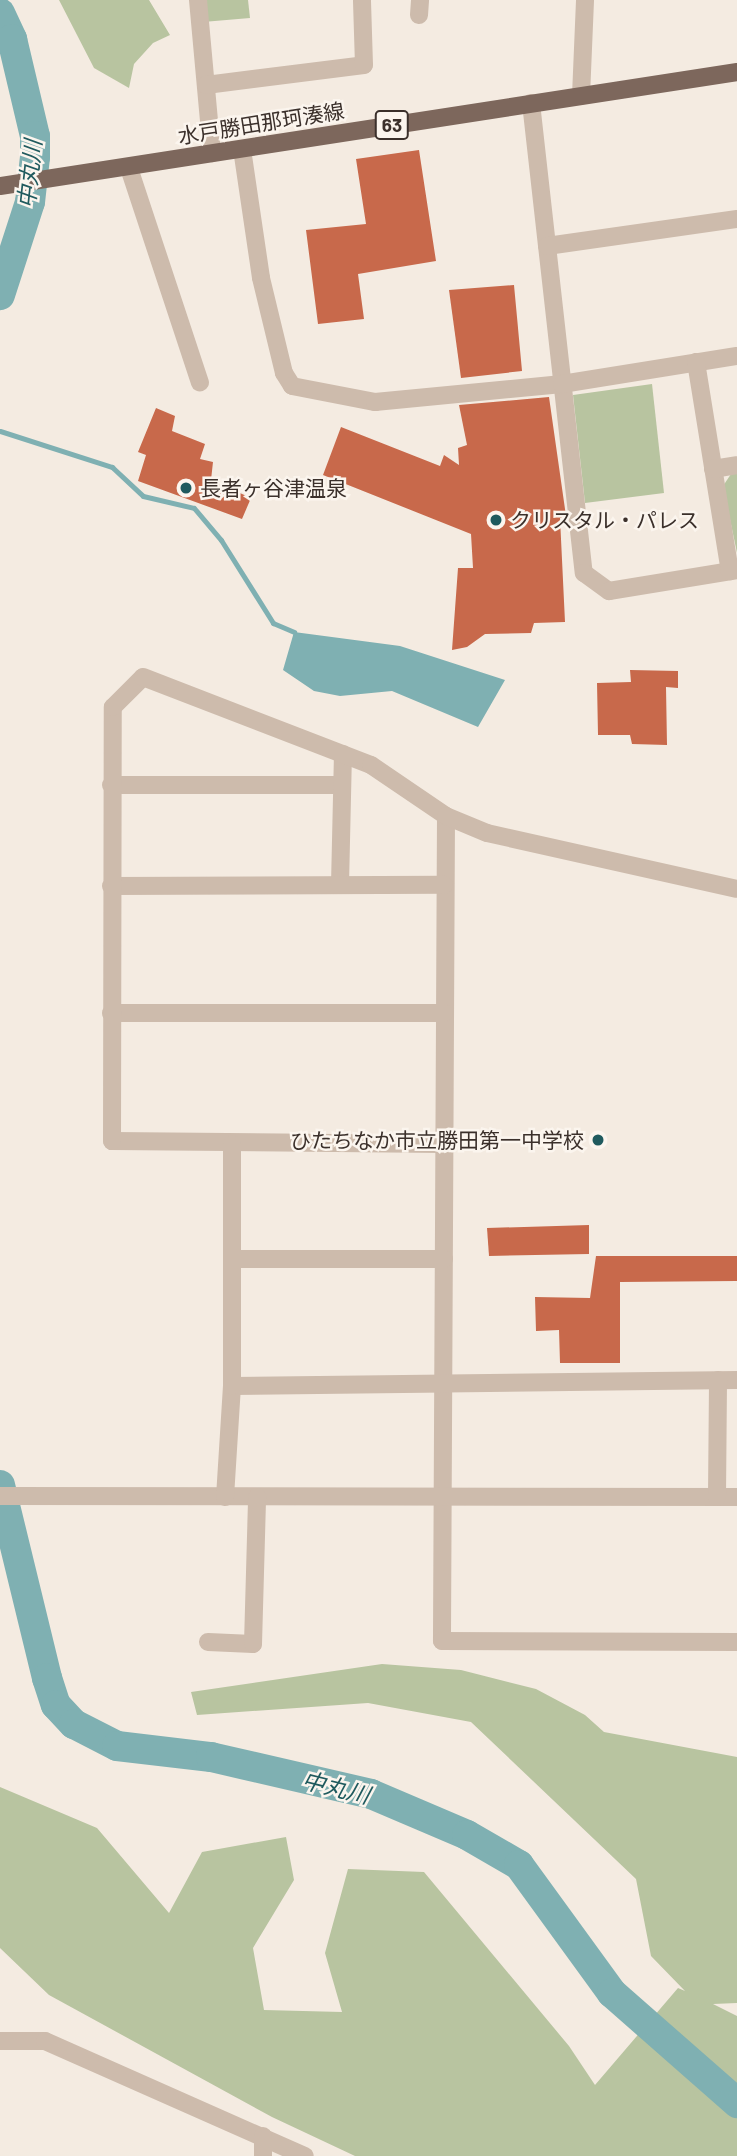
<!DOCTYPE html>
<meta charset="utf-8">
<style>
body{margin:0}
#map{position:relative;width:737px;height:2156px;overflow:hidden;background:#f4ebe1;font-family:Barlow,"Noto Sans JP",sans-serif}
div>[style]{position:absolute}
.green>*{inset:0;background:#b8c4a0}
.water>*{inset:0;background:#7fb0b2}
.stream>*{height:5px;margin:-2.5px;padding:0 2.5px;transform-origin:2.5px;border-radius:2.5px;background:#7fb0b2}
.river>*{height:30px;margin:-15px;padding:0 15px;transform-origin:15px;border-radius:15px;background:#7fb0b2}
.building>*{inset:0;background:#c8694b}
.minor>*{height:18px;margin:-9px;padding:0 9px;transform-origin:9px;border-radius:9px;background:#cdbbac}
.major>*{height:18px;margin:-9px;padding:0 9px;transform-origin:9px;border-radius:9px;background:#7d675c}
.dots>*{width:19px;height:19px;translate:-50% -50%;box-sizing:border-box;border:4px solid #fbf5ee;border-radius:50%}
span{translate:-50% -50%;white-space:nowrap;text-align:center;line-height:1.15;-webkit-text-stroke:5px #fbf5ee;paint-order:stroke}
.shield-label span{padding:2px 5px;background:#fbf5ee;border:2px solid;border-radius:5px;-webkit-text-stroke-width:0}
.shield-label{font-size:19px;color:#3b302b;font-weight:700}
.street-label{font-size:21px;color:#3b302b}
.poi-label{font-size:21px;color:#3b302b}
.left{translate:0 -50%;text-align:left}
.right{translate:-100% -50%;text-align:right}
.water-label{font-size:23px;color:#1f5a5e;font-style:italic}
</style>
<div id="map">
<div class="green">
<i style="clip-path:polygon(59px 0,149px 0,170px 35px,153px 43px,134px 64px,129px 88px,94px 68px)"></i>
<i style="clip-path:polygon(202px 0,248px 0,250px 18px,203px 22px)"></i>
<i style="clip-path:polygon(652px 384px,664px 493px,585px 503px,573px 395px)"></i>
<i style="clip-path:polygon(737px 473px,737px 553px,723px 486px,731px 474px)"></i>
<i style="clip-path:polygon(382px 1664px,461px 1670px,536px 1689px,585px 1715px,604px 1732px,737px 1757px,737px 2003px,713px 2004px,737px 2016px,737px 2156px,355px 2156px,272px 2117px,49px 1995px,0 1948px,0 1787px,97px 1828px,169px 1913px,202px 1852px,286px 1837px,294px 1880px,253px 1948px,264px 2010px,342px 2012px,325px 1953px,348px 1869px,424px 1872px,569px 2046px,595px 2085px,678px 1988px,685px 1991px,651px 1956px,636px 1879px,471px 1722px,368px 1703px,197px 1715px,191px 1692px)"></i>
</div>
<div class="water">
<i style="clip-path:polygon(294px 632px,400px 646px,505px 680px,478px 727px,392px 691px,340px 696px,314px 691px,283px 670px)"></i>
</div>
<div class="stream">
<i style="left:0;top:431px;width:118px;rotate:17.8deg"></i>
<i style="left:112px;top:467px;width:42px;rotate:43.1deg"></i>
<i style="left:143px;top:496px;width:52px;rotate:13.2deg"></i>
<i style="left:194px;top:508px;width:42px;rotate:49.8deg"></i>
<i style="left:221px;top:540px;width:98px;rotate:57.9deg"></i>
<i style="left:273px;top:623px;width:23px;rotate:23deg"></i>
</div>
<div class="river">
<i style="left:0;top:13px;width:29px;rotate:65deg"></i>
<i style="left:12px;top:39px;width:100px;rotate:76.7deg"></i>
<i style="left:35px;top:136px;width:21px;rotate:90deg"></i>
<i style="left:35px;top:157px;width:45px;rotate:96.3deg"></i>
<i style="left:30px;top:202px;width:98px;rotate:107.9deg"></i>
<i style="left:0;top:1485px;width:199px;rotate:76.3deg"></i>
<i style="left:47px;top:1678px;width:28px;rotate:72deg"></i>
<i style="left:56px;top:1705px;width:26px;rotate:47deg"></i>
<i style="left:74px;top:1724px;width:48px;rotate:27.1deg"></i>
<i style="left:117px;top:1746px;width:95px;rotate:6.7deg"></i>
<i style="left:211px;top:1757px;width:164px;rotate:13deg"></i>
<i style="left:371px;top:1794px;width:104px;rotate:23.1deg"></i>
<i style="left:467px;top:1835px;width:60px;rotate:30deg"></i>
<i style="left:519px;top:1865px;width:158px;rotate:54deg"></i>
<i style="left:612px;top:1993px;width:167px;rotate:41.3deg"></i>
</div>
<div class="building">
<i style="clip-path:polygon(419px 150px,436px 261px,358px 274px,364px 319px,318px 324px,306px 230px,366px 224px,356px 159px)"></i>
<i style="clip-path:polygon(514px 285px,522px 371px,461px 378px,449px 290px)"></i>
<i style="clip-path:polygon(549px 397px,566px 516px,560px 518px,565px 622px,534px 623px,531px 633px,485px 634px,467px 647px,452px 650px,458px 568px,473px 568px,471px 534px,323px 475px,341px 427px,440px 466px,444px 455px,459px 465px,458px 448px,467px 445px,459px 405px)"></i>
<i style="clip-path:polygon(156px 408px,175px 416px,172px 431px,205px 444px,200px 459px,213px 462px,211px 480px,251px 498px,242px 519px,138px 481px,146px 455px,138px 452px)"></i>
<i style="clip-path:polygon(630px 670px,678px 671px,678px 688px,666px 687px,667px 745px,632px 744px,630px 735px,598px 735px,597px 683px,631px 682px)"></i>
<i style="clip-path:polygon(589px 1225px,589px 1254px,489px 1256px,487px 1228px)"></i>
<i style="clip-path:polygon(596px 1256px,737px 1256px,737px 1281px,620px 1282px,620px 1363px,560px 1363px,559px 1330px,536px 1331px,535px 1297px,590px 1298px)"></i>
</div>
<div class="minor">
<i style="left:198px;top:0;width:154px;rotate:84.8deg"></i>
<i style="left:419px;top:15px;width:15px;rotate:-86deg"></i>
<i style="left:206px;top:85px;width:159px;rotate:-7.2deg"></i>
<i style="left:364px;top:65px;width:65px;rotate:-91.8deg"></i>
<i style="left:581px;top:96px;width:96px;rotate:-87.6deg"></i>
<i style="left:531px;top:103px;width:473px;rotate:83.6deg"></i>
<i style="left:584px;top:573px;width:31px;rotate:36deg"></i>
<i style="left:609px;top:591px;width:130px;rotate:-9.3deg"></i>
<i style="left:242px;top:149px;width:130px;rotate:81.6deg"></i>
<i style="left:261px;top:278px;width:98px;rotate:76.4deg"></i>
<i style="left:284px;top:373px;width:15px;rotate:58deg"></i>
<i style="left:292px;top:386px;width:85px;rotate:10.9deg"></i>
<i style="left:375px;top:402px;width:188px;rotate:-5.5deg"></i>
<i style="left:562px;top:384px;width:177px;rotate:-9.1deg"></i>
<i style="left:129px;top:168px;width:226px;rotate:71.7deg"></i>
<i style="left:547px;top:246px;width:192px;rotate:-8.1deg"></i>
<i style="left:696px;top:362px;width:212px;rotate:80.8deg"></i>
<i style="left:713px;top:469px;width:24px;rotate:-9deg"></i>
<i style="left:111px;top:785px;width:231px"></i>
<i style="left:446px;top:816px;width:825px;rotate:90.28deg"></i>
<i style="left:442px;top:1641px;width:295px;rotate:0.2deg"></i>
<i style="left:340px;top:885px;width:131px;rotate:-88.7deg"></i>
<i style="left:111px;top:886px;width:333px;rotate:-0.2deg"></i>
<i style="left:111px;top:1013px;width:333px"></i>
<i style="left:443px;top:1144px;width:331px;rotate:-179.5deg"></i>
<i style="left:112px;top:1141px;width:434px;rotate:-89.9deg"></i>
<i style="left:113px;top:707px;width:42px;rotate:-45deg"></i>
<i style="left:143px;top:677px;width:244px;rotate:21.1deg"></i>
<i style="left:371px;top:765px;width:91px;rotate:34.2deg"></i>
<i style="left:446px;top:816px;width:44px;rotate:22.5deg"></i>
<i style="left:487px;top:833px;width:256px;rotate:12.6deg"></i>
<i style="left:234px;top:1259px;width:210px"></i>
<i style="left:232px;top:1386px;width:505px;rotate:-0.68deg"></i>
<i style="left:0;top:1496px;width:737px;rotate:0.08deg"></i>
<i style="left:225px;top:1497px;width:111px;rotate:-86.4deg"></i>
<i style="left:232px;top:1386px;width:242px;rotate:-90deg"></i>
<i style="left:717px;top:1497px;width:117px;rotate:-89.5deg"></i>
<i style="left:208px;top:1642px;width:45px;rotate:2.5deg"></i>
<i style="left:253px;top:1644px;width:147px;rotate:-88.4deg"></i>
<i style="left:0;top:2041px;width:45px"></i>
<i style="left:45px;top:2041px;width:284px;rotate:23.9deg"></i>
<i style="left:263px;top:2156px;width:20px;rotate:-90deg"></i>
</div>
<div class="major">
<i style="left:0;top:186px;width:746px;rotate:-8.79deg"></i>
</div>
<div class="dots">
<i style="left:186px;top:488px;background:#1f5a5e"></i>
<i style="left:496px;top:520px;background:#1f5a5e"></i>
<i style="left:598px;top:1140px;background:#1f5a5e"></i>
</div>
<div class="shield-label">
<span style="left:392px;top:125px">63</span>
</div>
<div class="street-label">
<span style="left:261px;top:123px;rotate:-9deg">水戸勝田那珂湊線</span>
</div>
<div class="poi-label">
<span class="left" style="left:200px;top:488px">長者ヶ谷津温泉</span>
<span class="left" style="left:510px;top:520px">クリスタル・パレス</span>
<span class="right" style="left:584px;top:1140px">ひたちなか市立勝田第一中学校</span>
</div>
<div class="water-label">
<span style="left:29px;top:174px;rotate:-84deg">中丸川</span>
<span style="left:336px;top:1787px;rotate:14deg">中丸川</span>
</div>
</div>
